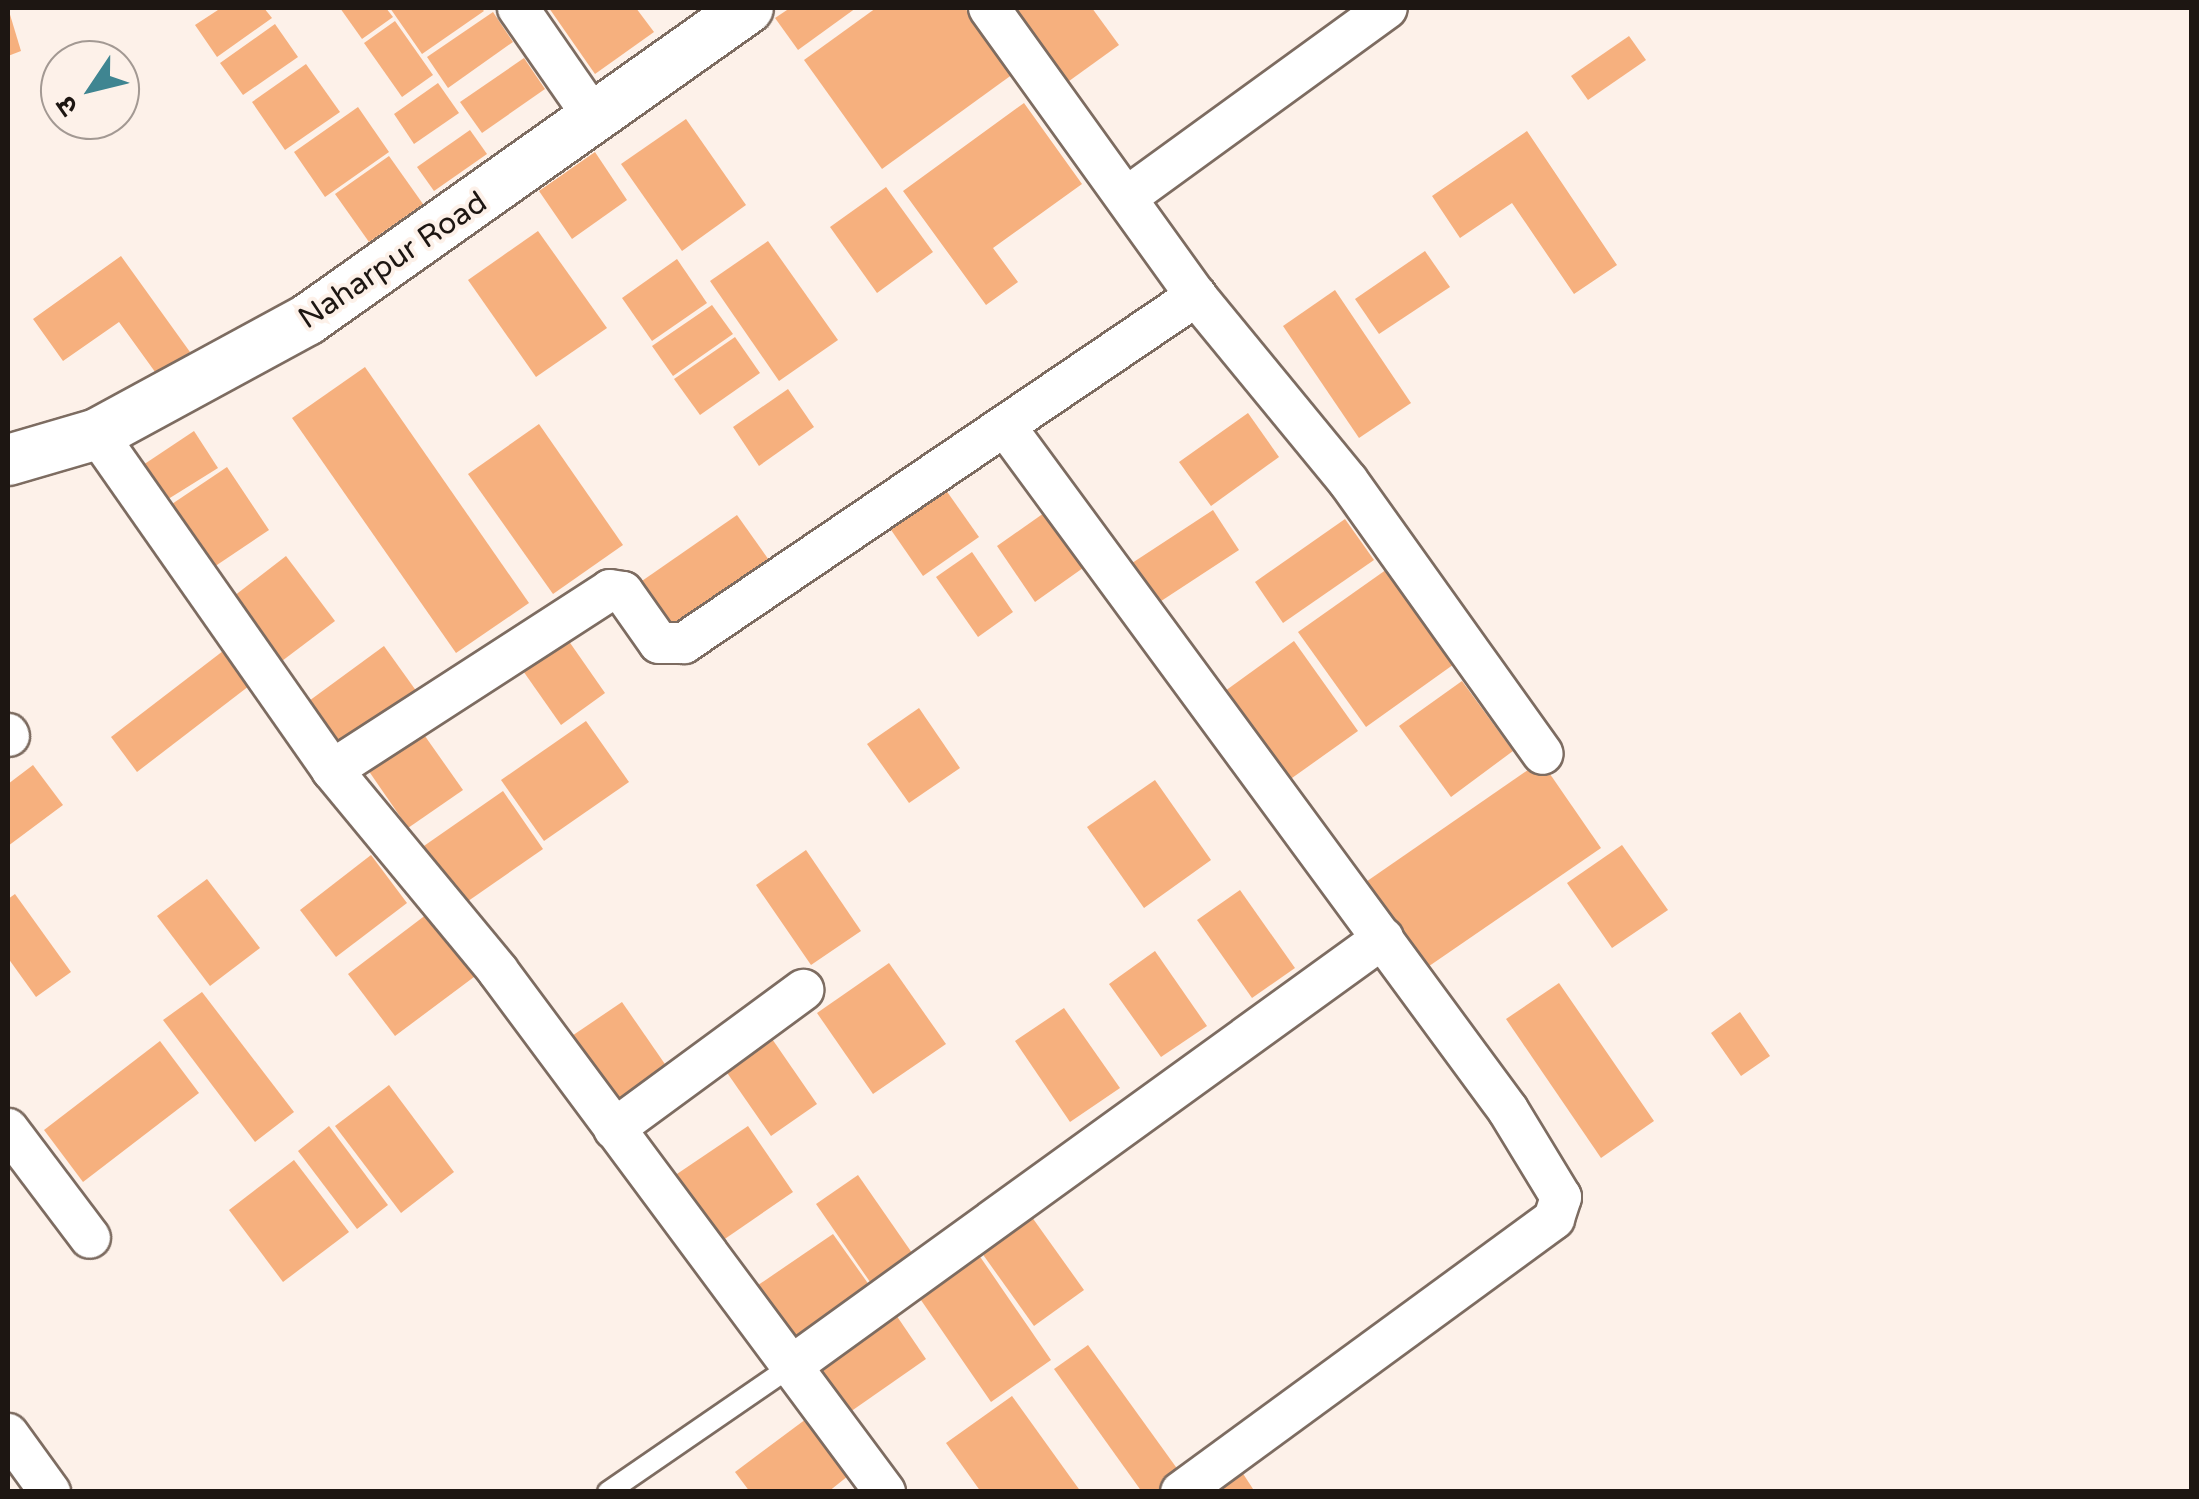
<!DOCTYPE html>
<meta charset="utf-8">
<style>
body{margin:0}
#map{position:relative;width:2199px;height:1499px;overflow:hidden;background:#fdf1e9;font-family:"Varela Round","Noto Sans Devanagari",sans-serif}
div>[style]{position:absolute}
.building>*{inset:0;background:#f6b07e}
.roads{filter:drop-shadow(2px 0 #7d6c61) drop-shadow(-2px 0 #7d6c61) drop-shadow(0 2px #7d6c61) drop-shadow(0 -2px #7d6c61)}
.service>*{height:20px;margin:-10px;padding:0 10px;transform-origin:10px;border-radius:10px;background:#fff}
.minor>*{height:40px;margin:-20px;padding:0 20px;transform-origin:20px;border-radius:20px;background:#fff}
.tertiary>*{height:50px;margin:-25px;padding:0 25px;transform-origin:25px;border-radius:25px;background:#fff}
span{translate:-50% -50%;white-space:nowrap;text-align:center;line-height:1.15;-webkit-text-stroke:8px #fdf1e9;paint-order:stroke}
.street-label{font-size:30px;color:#1d1612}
.frame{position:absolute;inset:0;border:10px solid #1d1612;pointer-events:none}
.north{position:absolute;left:40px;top:40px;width:100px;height:100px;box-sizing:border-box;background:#fdf1e9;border:2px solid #a39993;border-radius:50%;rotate:235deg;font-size:28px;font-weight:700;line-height:40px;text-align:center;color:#1d1612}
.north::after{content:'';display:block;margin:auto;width:35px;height:45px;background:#3f8591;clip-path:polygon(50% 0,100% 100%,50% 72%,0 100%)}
</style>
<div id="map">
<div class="building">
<i style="clip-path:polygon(8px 8px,21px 51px,8px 56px)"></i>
<i style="clip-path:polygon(221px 8px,264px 8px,272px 18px,217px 57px,195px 25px)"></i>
<i style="clip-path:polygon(340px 8px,386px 8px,393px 17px,362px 39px)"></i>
<i style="clip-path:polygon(390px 8px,481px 8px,484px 11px,422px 54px)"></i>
<i style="clip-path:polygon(549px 8px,636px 8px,654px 32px,595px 74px)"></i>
<i style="clip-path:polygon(790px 8px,856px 8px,798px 50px,775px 18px)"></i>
<i style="clip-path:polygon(876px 8px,965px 8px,1013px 74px,882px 169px,804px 60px)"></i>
<i style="clip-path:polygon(1000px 8px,1092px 8px,1119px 45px,1058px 89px)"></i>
<i style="clip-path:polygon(493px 12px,513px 42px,448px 88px,427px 57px)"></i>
<i style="clip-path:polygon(395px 21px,433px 75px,402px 97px,364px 43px)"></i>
<i style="clip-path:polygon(275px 24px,298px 57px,243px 95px,220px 63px)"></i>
<i style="clip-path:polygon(1629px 36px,1646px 60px,1588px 100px,1571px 76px)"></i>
<i style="clip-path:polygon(524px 58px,545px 89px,482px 133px,460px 102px)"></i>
<i style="clip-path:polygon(306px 64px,340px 112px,285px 150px,252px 102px)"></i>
<i style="clip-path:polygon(438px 83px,459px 113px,414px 144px,394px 114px)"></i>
<i style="clip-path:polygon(1024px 103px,1082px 184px,993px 248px,1018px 282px,986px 305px,903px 191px)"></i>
<i style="clip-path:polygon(358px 107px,389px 152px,325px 197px,294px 152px)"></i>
<i style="clip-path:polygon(686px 119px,746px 205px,682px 251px,621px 164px)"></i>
<i style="clip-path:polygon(470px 130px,487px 154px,434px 191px,417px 167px)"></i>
<i style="clip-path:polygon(1527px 131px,1617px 265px,1574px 294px,1512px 203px,1460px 238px,1432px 196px)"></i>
<i style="clip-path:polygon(595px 152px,627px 200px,572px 239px,539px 191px)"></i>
<i style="clip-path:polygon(389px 156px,423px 204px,369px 242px,335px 194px)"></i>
<i style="clip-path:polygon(886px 187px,933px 252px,877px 293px,830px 227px)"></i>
<i style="clip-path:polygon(538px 231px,607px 328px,536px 377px,468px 280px)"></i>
<i style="clip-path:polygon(768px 241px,838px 340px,779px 381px,710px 281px)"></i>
<i style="clip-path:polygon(1425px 251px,1450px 287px,1379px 334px,1355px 299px)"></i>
<i style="clip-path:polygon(121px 256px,190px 352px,158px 376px,119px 322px,63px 361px,33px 319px)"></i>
<i style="clip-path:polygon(677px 259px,707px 303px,652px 341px,622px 298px)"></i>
<i style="clip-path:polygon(1335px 290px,1411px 403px,1359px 438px,1283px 326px)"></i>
<i style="clip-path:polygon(712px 305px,733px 334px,673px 376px,652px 346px)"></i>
<i style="clip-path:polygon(735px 337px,760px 373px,700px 415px,674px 379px)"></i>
<i style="clip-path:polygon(365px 367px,529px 603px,456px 653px,292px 418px)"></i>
<i style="clip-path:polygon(788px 389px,814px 427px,759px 466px,733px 427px)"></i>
<i style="clip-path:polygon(1248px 413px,1279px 457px,1211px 506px,1179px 462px)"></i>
<i style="clip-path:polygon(539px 424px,623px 545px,553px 594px,468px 474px)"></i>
<i style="clip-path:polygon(194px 431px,218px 468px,157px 506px,134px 471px)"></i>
<i style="clip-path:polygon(227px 467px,269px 530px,205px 573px,163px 510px)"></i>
<i style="clip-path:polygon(936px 476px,979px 537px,923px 576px,880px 514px)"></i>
<i style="clip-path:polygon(1213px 510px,1239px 550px,1152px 607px,1126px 567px)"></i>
<i style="clip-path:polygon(1044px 513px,1083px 568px,1035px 602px,997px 546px)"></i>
<i style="clip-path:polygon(737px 515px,771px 563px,673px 631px,639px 583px)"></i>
<i style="clip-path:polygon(1345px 519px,1374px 560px,1283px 623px,1255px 582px)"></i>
<i style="clip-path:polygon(972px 552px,1013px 612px,978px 637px,936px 577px)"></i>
<i style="clip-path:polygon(286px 556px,335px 621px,274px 667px,225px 603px)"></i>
<i style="clip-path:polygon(1390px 567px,1457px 662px,1366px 727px,1298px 632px)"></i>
<i style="clip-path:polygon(559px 627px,605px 693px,561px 725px,514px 658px)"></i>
<i style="clip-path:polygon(1294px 641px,1358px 731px,1278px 788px,1214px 699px)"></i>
<i style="clip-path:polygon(384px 646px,422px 699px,336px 762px,298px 709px)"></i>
<i style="clip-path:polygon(223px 651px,249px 686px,137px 772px,111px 737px)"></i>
<i style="clip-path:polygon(1462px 681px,1513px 751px,1451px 797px,1399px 726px)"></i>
<i style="clip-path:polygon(919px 708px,960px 768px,909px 803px,867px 744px)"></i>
<i style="clip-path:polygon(586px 721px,629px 782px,544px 841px,501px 780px)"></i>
<i style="clip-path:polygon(420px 729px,463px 790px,408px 828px,366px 767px)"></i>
<i style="clip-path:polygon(1541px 761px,1601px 848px,1419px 973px,1360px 886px)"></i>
<i style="clip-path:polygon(33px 765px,63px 805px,8px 846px,8px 784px)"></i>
<i style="clip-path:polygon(1155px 780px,1211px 860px,1144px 908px,1087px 827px)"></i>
<i style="clip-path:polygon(503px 791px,543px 849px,461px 906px,421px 848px)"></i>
<i style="clip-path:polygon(1622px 845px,1668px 910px,1612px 948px,1567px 883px)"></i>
<i style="clip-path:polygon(806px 850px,861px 931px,811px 965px,756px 885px)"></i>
<i style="clip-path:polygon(371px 855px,407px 903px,336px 957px,300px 910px)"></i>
<i style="clip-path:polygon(207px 879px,260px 948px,210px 986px,157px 916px)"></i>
<i style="clip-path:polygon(1240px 890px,1295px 968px,1252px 998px,1197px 920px)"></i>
<i style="clip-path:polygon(15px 894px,71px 972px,36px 997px,8px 958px,8px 899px)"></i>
<i style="clip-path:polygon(431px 911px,478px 974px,395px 1036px,348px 974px)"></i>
<i style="clip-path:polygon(1155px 951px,1207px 1026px,1161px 1057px,1109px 984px)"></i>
<i style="clip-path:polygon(889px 963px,946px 1044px,873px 1094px,817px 1013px)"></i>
<i style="clip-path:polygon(1559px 983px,1654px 1121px,1601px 1158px,1506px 1019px)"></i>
<i style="clip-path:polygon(202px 992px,294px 1112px,255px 1142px,163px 1020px)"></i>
<i style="clip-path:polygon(622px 1002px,667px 1067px,609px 1107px,563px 1042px)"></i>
<i style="clip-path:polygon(1064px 1008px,1120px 1088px,1070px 1122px,1015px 1041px)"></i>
<i style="clip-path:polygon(1740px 1012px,1770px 1056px,1741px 1076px,1711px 1033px)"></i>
<i style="clip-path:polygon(768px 1033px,817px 1104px,771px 1136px,721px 1064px)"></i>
<i style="clip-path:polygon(160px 1041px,199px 1093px,83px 1182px,44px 1130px)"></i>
<i style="clip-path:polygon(389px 1085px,454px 1172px,401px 1213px,335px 1126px)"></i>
<i style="clip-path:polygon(329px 1126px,388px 1205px,357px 1229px,298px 1151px)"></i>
<i style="clip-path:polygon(748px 1126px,793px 1192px,716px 1245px,671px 1178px)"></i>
<i style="clip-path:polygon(294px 1160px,349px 1232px,283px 1282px,229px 1210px)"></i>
<i style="clip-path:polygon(858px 1175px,919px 1263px,877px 1292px,816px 1204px)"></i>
<i style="clip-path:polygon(1024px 1206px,1084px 1290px,1034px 1326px,974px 1242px)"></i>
<i style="clip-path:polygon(833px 1234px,872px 1289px,787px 1348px,748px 1292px)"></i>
<i style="clip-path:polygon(972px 1245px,1051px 1360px,991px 1402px,912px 1287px)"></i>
<i style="clip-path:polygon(890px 1306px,926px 1359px,840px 1419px,803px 1365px)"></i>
<i style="clip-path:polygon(1088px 1345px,1181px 1474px,1157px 1492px,1142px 1492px,1054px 1369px)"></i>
<i style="clip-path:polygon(1012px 1396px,1081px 1492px,981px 1492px,946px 1443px)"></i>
<i style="clip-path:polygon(806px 1419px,848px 1476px,828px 1492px,750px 1492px,735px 1472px)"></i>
<i style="clip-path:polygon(1238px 1466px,1255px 1492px,1200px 1492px)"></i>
</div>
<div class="roads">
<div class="service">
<i style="left:608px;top:1492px;width:221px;rotate:-34.5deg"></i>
</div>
<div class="minor">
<i style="left:518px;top:8px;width:135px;rotate:55.3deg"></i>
<i style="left:989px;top:8px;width:355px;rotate:54.3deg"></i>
<i style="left:1196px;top:296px;width:239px;rotate:50.6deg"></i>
<i style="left:1348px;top:481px;width:335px;rotate:54.5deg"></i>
<i style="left:1127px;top:197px;width:321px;rotate:-36deg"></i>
<i style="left:1005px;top:426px;width:849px;rotate:53.67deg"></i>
<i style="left:1508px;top:1110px;width:102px;rotate:58.7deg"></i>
<i style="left:1561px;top:1197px;width:23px;rotate:108deg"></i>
<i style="left:1554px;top:1219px;width:462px;rotate:143.8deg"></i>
<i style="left:97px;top:434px;width:410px;rotate:55deg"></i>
<i style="left:332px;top:770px;width:261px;rotate:50.4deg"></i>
<i style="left:498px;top:971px;width:649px;rotate:53.39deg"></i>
<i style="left:8px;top:734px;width:2px;rotate:63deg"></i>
<i style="left:332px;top:770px;width:331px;rotate:-32.9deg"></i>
<i style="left:610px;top:590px;width:13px;rotate:9deg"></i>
<i style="left:623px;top:592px;width:62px;rotate:54.8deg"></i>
<i style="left:659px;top:643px;width:25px"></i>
<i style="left:684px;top:643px;width:619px;rotate:-34.13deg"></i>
<i style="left:8px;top:1129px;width:136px;rotate:53deg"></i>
<i style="left:614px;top:1129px;width:235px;rotate:-36.3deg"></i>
<i style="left:790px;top:1367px;width:732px;rotate:-35.88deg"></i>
<i style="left:8px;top:1434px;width:72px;rotate:54.1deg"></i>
</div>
<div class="tertiary">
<i style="left:8px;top:460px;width:93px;rotate:-16.3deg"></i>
<i style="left:97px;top:434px;width:239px;rotate:-28.5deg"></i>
<i style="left:307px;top:320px;width:540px;rotate:-35.28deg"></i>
</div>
</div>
<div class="street-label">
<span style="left:393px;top:261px;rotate:-34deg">Naharpur Road</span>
</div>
<div class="frame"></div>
<div class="north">उ</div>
</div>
